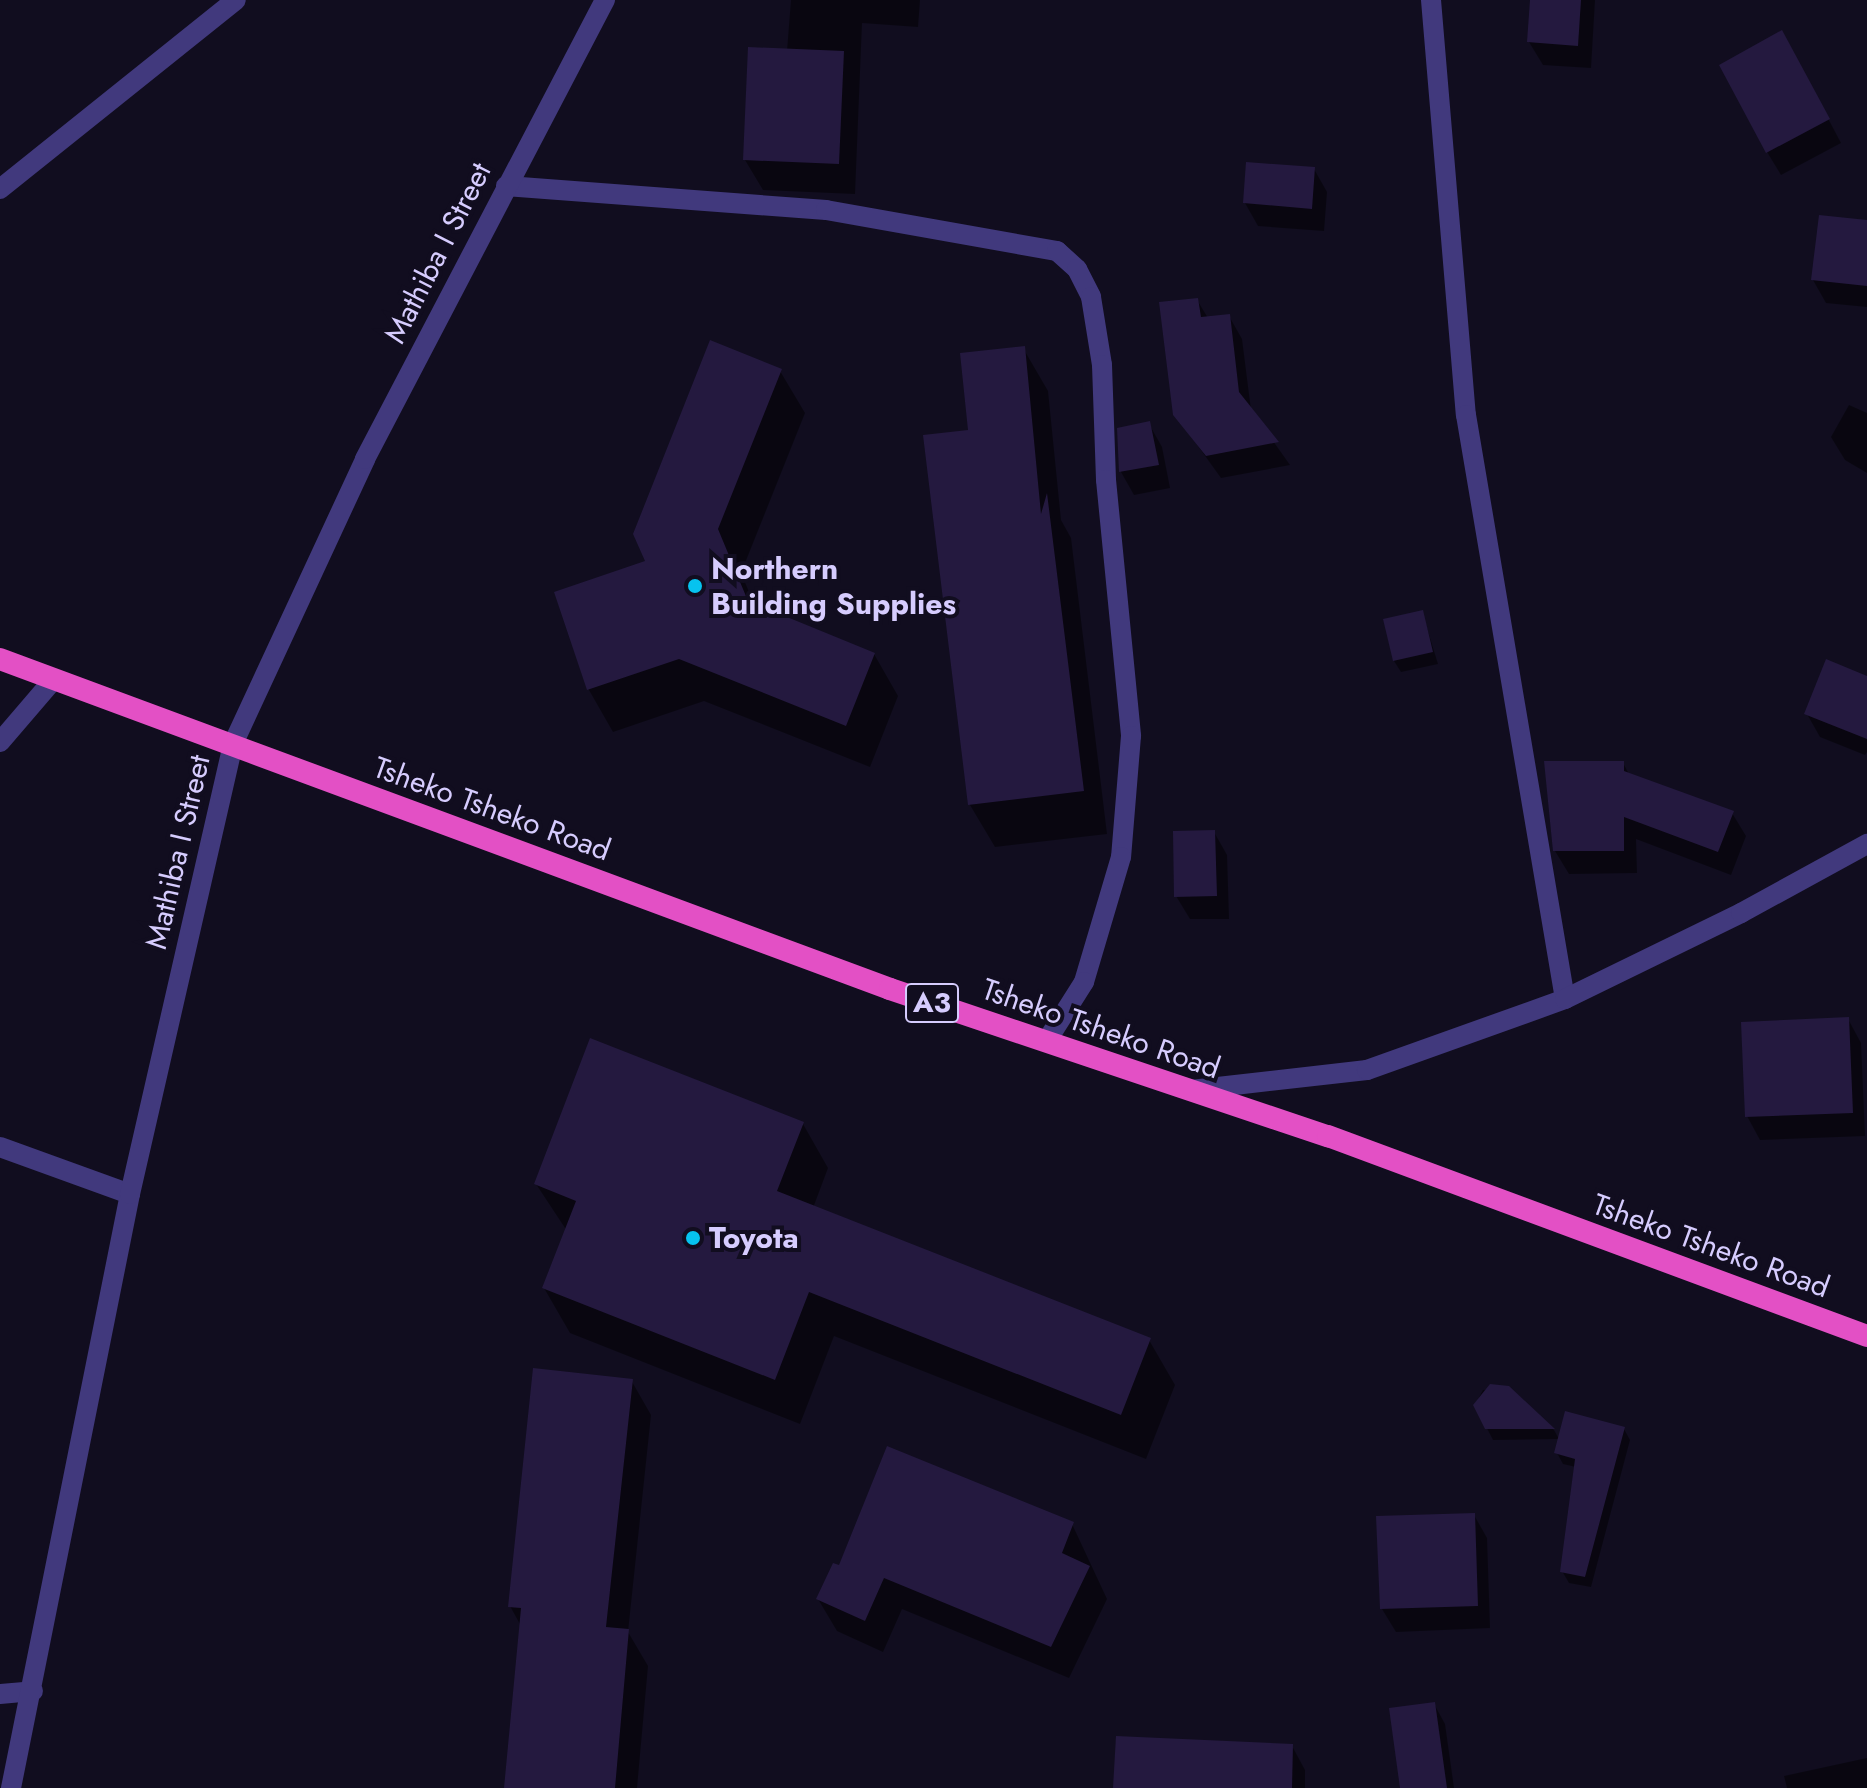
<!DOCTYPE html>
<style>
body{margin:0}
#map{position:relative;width:1867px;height:1788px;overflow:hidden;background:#110d1f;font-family:Jost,sans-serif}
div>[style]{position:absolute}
.shadow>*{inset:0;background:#0007}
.building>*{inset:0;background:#24193f}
.minor>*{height:20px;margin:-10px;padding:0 10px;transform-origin:10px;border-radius:10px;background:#41397d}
.tertiary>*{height:20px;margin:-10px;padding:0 10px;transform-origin:10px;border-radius:10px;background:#41397d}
.trunk>*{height:22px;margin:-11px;padding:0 11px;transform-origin:11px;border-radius:11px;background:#e350c5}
.dots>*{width:22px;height:22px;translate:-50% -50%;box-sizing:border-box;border:4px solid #110d1f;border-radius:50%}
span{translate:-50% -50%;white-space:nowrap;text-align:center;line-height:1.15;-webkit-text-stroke:8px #110d1f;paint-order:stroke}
.shield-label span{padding:2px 6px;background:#110d1f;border:2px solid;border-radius:6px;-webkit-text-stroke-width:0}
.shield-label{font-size:28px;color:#d6ccfe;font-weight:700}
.street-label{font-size:30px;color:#d6ccfe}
.poi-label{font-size:30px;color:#d6ccfe;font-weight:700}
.left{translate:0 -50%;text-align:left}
</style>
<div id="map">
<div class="shadow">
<i style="clip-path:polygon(791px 0,920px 0,918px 27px,862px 23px,855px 194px,763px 190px,745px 160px,787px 51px)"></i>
<i style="clip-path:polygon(1532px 0,1595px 0,1591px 68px,1543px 65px,1529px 42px)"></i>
<i style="clip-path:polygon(1795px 56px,1841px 143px,1781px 175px,1767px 152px)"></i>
<i style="clip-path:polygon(1314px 169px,1327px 192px,1324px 231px,1258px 226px,1245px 203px)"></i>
<i style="clip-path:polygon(1867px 222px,1867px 307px,1826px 303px,1813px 280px)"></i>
<i style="clip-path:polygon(1197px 300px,1208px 318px,1229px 316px,1242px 339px,1251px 410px,1290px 465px,1221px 478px,1175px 414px)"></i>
<i style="clip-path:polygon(1023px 348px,1048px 391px,1061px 520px,1071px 538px,1107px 834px,995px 847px,970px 805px,970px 431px)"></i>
<i style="clip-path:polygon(780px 371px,805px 413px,741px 573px,755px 606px,874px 654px,898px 696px,870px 767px,704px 701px,613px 732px,589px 690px,556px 594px,648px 563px)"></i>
<i style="clip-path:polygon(1849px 405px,1867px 413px,1867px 473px,1845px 460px,1831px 437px)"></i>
<i style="clip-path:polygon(1149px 424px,1162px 447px,1170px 488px,1134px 495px,1121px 472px,1119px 429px)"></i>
<i style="clip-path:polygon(1422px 612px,1438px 664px,1401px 672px,1394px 661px)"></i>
<i style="clip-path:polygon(1867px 678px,1867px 752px,1865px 755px,1820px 737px,1807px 714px)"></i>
<i style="clip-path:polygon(1623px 763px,1630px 776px,1732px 813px,1746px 836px,1731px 875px,1636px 839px,1637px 873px,1569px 874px,1555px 851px)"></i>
<i style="clip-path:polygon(1214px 832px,1227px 855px,1229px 919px,1190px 919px,1176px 896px)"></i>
<i style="clip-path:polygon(1848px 1019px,1861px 1043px,1865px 1136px,1760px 1140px,1747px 1116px)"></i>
<i style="clip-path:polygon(803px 1124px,828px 1168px,813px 1208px,1149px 1340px,1175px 1385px,1146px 1459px,834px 1336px,800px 1424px,570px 1333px,544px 1288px,567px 1231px,536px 1184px)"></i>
<i style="clip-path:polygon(631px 1380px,651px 1415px,628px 1632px,648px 1666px,637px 1788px,506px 1788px,521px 1626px,510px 1606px)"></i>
<i style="clip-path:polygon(1508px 1388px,1554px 1430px,1559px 1439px,1493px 1440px,1475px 1405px,1483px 1390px)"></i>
<i style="clip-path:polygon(1624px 1429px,1630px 1440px,1591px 1587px,1569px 1583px,1562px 1571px,1576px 1467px,1563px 1464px,1557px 1453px)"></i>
<i style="clip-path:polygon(1474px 1515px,1487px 1538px,1490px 1628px,1396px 1632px,1382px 1609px)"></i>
<i style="clip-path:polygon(1072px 1524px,1107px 1599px,1069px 1678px,902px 1609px,883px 1652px,837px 1631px,818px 1599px,840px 1568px)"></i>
<i style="clip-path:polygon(1434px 1704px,1445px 1724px,1454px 1788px,1402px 1788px)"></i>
<i style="clip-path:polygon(1292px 1746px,1305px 1770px,1305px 1788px,1115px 1788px)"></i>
<i style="clip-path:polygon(1867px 1758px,1867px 1788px,1787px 1788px,1784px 1776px)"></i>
</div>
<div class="building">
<i style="clip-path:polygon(1530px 0,1581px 0,1578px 46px,1527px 42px)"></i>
<i style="clip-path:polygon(1782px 30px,1830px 119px,1766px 153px,1719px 65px)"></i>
<i style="clip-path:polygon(748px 47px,844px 51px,839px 164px,743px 160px)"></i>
<i style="clip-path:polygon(1246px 162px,1315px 167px,1312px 209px,1243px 203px)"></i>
<i style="clip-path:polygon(1819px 215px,1867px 220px,1867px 286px,1811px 280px)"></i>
<i style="clip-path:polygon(1198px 298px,1201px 317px,1230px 314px,1239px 392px,1279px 442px,1206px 456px,1173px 415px,1159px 302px)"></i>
<i style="clip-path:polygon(710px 340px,782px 369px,718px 529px,748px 601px,875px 653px,846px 726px,679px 659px,587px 690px,554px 592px,645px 561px,633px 534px)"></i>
<i style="clip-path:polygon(1025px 346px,1041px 514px,1047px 493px,1084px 791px,968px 805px,923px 435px,968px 430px,960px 353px)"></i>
<i style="clip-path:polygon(1150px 421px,1159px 465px,1119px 472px,1117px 428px)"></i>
<i style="clip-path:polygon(1423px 610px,1433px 652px,1393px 661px,1383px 619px)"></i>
<i style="clip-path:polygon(1826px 659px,1867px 676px,1867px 739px,1804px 714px)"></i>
<i style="clip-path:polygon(1544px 761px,1624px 761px,1624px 771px,1734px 811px,1718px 852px,1624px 817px,1624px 851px,1553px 851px)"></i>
<i style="clip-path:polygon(1215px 830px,1217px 896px,1174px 897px,1173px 831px)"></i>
<i style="clip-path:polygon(1849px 1017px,1853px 1113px,1745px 1117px,1741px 1022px)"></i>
<i style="clip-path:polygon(590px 1038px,804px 1122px,777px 1191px,1151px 1338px,1121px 1415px,809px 1292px,775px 1380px,542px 1288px,576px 1201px,534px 1184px)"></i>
<i style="clip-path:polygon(533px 1368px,633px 1379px,606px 1627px,629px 1629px,615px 1788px,504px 1788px,521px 1608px,508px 1607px)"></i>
<i style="clip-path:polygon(1490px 1384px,1509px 1386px,1555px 1429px,1485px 1429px,1473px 1405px)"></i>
<i style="clip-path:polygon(1565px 1411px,1625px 1427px,1585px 1577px,1560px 1572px,1575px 1459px,1554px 1453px)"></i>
<i style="clip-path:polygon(887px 1446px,1074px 1522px,1062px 1553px,1090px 1566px,1051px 1647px,884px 1578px,865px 1621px,816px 1599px,833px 1563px,839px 1565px)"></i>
<i style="clip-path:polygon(1475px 1513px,1478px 1606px,1380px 1609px,1376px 1516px)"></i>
<i style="clip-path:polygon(1435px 1702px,1447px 1788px,1400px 1788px,1389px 1708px)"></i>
<i style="clip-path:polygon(1116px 1736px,1293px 1744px,1292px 1788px,1113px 1788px)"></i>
</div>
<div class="minor">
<i style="left:1431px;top:0;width:416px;rotate:85.2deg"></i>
<i style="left:1466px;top:415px;width:592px;rotate:80.38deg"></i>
<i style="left:506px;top:186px;width:321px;rotate:4.3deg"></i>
<i style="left:826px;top:210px;width:235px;rotate:10.1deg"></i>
<i style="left:1057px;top:251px;width:27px;rotate:42deg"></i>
<i style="left:1077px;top:269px;width:31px;rotate:63deg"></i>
<i style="left:1091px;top:297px;width:69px;rotate:80.8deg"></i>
<i style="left:1102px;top:365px;width:115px;rotate:88deg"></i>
<i style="left:1106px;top:480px;width:257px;rotate:84.4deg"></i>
<i style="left:1131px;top:736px;width:121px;rotate:94.7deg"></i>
<i style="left:1121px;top:857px;width:130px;rotate:106.5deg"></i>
<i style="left:1084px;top:982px;width:67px;rotate:122.3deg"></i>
<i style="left:0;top:189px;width:302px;rotate:-38.7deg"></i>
<i style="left:0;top:742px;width:83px;rotate:-49.4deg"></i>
<i style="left:1191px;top:1090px;width:177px;rotate:-6.5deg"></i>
<i style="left:1367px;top:1070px;width:210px;rotate:-19.7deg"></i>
<i style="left:1565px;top:999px;width:196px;rotate:-26deg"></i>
<i style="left:1741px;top:913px;width:144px;rotate:-28.7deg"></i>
<i style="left:0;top:1147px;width:138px;rotate:19.9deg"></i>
<i style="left:0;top:1694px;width:33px;rotate:-5deg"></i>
</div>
<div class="tertiary">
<i style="left:11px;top:1788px;width:606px;rotate:-78.67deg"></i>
<i style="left:130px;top:1194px;width:462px;rotate:-77.1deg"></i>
<i style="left:233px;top:744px;width:314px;rotate:-65.1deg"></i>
<i style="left:365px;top:459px;width:518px;rotate:-62.4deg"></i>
</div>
<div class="trunk">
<i style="left:0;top:659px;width:949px;rotate:20.34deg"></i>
<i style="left:890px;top:989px;width:462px;rotate:18.6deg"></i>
<i style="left:1328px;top:1136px;width:575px;rotate:20.36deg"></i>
</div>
<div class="dots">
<i style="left:695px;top:586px;background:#06c3ef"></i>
<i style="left:693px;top:1238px;background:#06c3ef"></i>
</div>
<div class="shield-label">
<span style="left:932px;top:1003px">A3</span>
</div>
<div class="street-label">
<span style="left:438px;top:253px;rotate:-63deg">Mathiba I Street</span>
<span style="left:492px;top:809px;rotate:20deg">Tsheko Tsheko Road</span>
<span style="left:178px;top:852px;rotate:-77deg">Mathiba I Street</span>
<span style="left:1101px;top:1029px;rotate:19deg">Tsheko Tsheko Road</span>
<span style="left:1711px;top:1246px;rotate:20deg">Tsheko Tsheko Road</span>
</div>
<div class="poi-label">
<span class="left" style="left:711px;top:586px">Northern<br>Building Supplies</span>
<span class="left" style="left:709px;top:1238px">Toyota</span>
</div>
</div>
